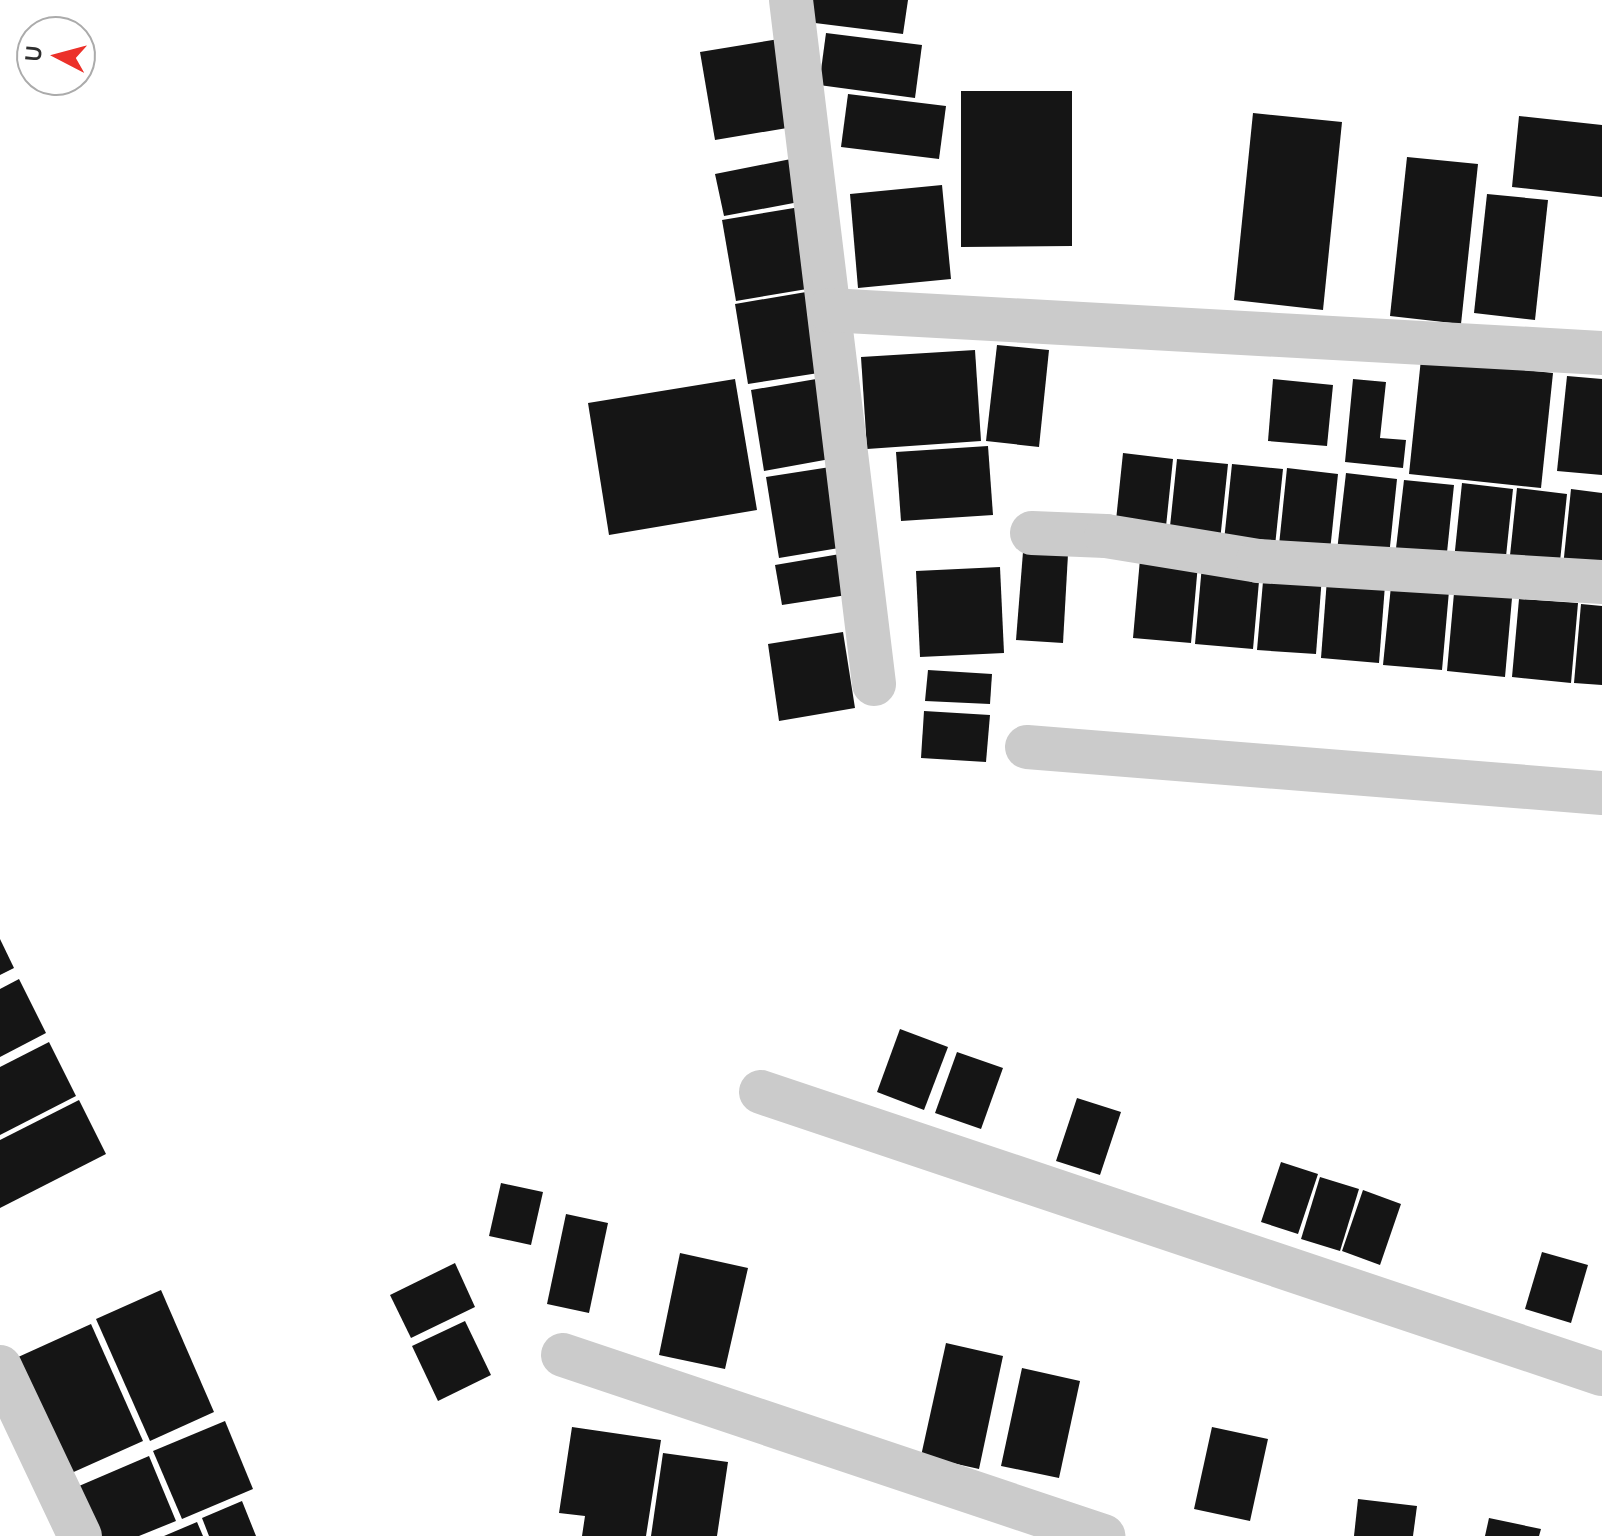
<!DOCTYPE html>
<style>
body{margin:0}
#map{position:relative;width:1602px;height:1536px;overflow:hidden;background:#fff;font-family:Cabin,sans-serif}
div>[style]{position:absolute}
.building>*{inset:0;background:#151515}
.minor>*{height:44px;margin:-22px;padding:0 22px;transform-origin:22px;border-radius:22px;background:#cbcbcb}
span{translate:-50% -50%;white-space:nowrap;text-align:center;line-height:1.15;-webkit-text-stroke:8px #fff;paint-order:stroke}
.north{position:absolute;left:16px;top:16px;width:80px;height:80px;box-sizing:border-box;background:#fff;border:2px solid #ababab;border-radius:50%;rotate:276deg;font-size:22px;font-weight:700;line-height:32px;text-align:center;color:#2e2e2e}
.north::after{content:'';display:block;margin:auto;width:28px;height:36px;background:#ec312a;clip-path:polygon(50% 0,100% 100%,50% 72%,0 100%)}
</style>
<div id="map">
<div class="building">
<i style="clip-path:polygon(810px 0,908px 0,903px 34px,807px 22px)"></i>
<i style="clip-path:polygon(826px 33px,922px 45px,915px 98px,819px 85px)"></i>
<i style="clip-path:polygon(779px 39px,793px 127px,715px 140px,700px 52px)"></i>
<i style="clip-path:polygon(961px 91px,1072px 91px,1072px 246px,961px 247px)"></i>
<i style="clip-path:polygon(848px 94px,946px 106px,939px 159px,841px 147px)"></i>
<i style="clip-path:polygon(1253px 113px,1342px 122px,1323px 310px,1234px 300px)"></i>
<i style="clip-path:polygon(1519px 116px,1602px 125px,1602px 197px,1512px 187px)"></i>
<i style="clip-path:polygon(1407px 157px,1478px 164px,1461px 324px,1390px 316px)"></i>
<i style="clip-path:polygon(791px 159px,799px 202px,724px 216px,715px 174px)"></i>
<i style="clip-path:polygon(942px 185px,951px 279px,858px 288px,850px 194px)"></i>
<i style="clip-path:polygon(1487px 194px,1548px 200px,1535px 320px,1474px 313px)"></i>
<i style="clip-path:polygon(800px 207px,813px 288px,736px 301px,722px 220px)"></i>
<i style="clip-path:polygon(812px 291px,825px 372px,748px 384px,735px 304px)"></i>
<i style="clip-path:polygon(997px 345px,1049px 350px,1039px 447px,986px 441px)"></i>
<i style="clip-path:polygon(975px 350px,981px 441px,867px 449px,861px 357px)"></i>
<i style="clip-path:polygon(1421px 359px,1553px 373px,1541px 488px,1409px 474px)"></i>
<i style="clip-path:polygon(1567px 376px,1602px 379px,1602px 475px,1557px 471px)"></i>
<i style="clip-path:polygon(828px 377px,841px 457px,764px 471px,751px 390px)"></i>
<i style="clip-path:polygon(735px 379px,757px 510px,609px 535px,588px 403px)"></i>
<i style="clip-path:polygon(1273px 379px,1333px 385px,1327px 446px,1268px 441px)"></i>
<i style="clip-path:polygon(1353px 379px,1386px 382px,1380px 438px,1406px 440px,1403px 468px,1345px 462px)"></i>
<i style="clip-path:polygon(988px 446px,993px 515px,901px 521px,896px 452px)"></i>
<i style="clip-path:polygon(1123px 453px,1173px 459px,1165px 536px,1115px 530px)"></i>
<i style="clip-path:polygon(1177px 459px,1228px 464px,1220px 541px,1169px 536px)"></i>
<i style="clip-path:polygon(1232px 464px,1283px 469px,1275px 546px,1224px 541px)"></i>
<i style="clip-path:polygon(843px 465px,857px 545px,779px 558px,766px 477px)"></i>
<i style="clip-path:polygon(1287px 468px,1338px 474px,1330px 551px,1279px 545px)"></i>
<i style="clip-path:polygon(1346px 473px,1397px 479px,1389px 556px,1337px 551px)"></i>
<i style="clip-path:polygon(1404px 480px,1454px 485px,1446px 562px,1395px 557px)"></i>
<i style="clip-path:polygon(1462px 483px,1513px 489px,1505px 566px,1454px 560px)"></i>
<i style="clip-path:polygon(1517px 488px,1567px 494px,1559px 571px,1509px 565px)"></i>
<i style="clip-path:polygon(1571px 489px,1602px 493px,1602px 571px,1563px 567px)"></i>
<i style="clip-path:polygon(1023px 552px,1068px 554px,1063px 643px,1016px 640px)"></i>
<i style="clip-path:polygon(840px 554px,847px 595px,782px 605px,775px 565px)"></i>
<i style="clip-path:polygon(1140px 559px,1198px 564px,1191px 643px,1133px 638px)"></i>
<i style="clip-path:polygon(1202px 565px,1260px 570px,1253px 649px,1195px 644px)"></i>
<i style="clip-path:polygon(1000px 567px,1004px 653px,920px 657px,916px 571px)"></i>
<i style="clip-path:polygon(1264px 570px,1322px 576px,1316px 654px,1257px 650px)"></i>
<i style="clip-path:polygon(1327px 579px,1385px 585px,1379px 663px,1321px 658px)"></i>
<i style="clip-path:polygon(1391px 586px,1449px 591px,1442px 670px,1383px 665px)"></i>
<i style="clip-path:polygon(1454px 593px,1512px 598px,1505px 677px,1447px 671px)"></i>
<i style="clip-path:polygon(1519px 599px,1578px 603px,1571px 683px,1512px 677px)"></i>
<i style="clip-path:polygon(1581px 604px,1602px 606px,1602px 685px,1574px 683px)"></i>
<i style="clip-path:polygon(843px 632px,855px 708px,779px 721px,768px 644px)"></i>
<i style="clip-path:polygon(928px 670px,992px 674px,990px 704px,925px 701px)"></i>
<i style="clip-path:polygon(924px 711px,990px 715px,986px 762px,921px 758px)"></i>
<i style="clip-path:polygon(0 939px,14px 968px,0 975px)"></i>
<i style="clip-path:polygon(19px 979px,46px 1033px,0 1057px,0 989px)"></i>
<i style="clip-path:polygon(900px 1029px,948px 1047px,924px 1110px,877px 1092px)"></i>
<i style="clip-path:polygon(49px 1042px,76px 1096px,0 1135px,0 1067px)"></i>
<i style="clip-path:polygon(957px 1052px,1003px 1068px,981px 1129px,935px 1113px)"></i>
<i style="clip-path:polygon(1077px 1098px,1121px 1112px,1100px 1175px,1056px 1161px)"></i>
<i style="clip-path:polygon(79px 1100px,106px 1154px,0 1208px,0 1140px)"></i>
<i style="clip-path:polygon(1281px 1162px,1318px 1174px,1298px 1234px,1261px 1222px)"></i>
<i style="clip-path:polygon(1320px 1177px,1359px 1189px,1340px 1251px,1301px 1239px)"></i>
<i style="clip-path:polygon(501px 1183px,543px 1192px,531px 1245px,489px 1236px)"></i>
<i style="clip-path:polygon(1363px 1190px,1401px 1204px,1380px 1265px,1342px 1251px)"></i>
<i style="clip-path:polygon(566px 1214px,608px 1223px,589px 1313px,547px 1304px)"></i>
<i style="clip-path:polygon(1542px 1252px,1588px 1265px,1571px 1323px,1525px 1309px)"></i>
<i style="clip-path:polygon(680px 1253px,748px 1268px,725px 1369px,659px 1355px)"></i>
<i style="clip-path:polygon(455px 1263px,475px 1307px,411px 1338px,390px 1295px)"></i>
<i style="clip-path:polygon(161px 1290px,214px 1412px,150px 1441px,96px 1319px)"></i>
<i style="clip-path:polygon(465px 1321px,491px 1375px,438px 1401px,412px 1346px)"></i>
<i style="clip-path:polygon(91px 1324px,143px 1441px,67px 1475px,16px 1358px)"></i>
<i style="clip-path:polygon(946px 1343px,1003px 1356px,979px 1469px,921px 1456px)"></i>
<i style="clip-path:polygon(1022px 1368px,1080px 1381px,1059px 1478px,1001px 1466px)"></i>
<i style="clip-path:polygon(225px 1421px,253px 1489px,182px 1519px,153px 1451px)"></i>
<i style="clip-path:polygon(572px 1427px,661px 1440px,646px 1536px,582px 1536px,585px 1516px,559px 1513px)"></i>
<i style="clip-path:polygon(1212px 1427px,1268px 1439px,1250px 1521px,1194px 1509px)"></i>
<i style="clip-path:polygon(663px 1453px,728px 1462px,717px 1536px,651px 1536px)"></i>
<i style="clip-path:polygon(149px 1456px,176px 1521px,139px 1536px,100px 1536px,79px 1486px)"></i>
<i style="clip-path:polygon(1358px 1499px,1417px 1506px,1413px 1536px,1354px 1536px)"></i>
<i style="clip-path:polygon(242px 1501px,256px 1536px,209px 1536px,202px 1518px)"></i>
<i style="clip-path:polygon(1489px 1518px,1541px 1529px,1539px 1536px,1485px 1536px)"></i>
<i style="clip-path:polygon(197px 1522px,203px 1536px,164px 1536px)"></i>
</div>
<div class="minor">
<i style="left:791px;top:0;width:689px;rotate:83.08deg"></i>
<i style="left:829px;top:310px;width:774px;rotate:3.18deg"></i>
<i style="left:1032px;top:533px;width:74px;rotate:2.3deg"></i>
<i style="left:1106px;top:536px;width:154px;rotate:9.3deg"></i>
<i style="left:1258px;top:561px;width:345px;rotate:3.5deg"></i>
<i style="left:1027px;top:747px;width:577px;rotate:4.57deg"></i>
<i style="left:761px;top:1092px;width:887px;rotate:18.54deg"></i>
<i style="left:563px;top:1355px;width:570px;rotate:18.53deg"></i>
<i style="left:0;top:1367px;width:187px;rotate:64.7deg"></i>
</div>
<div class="north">U</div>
</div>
